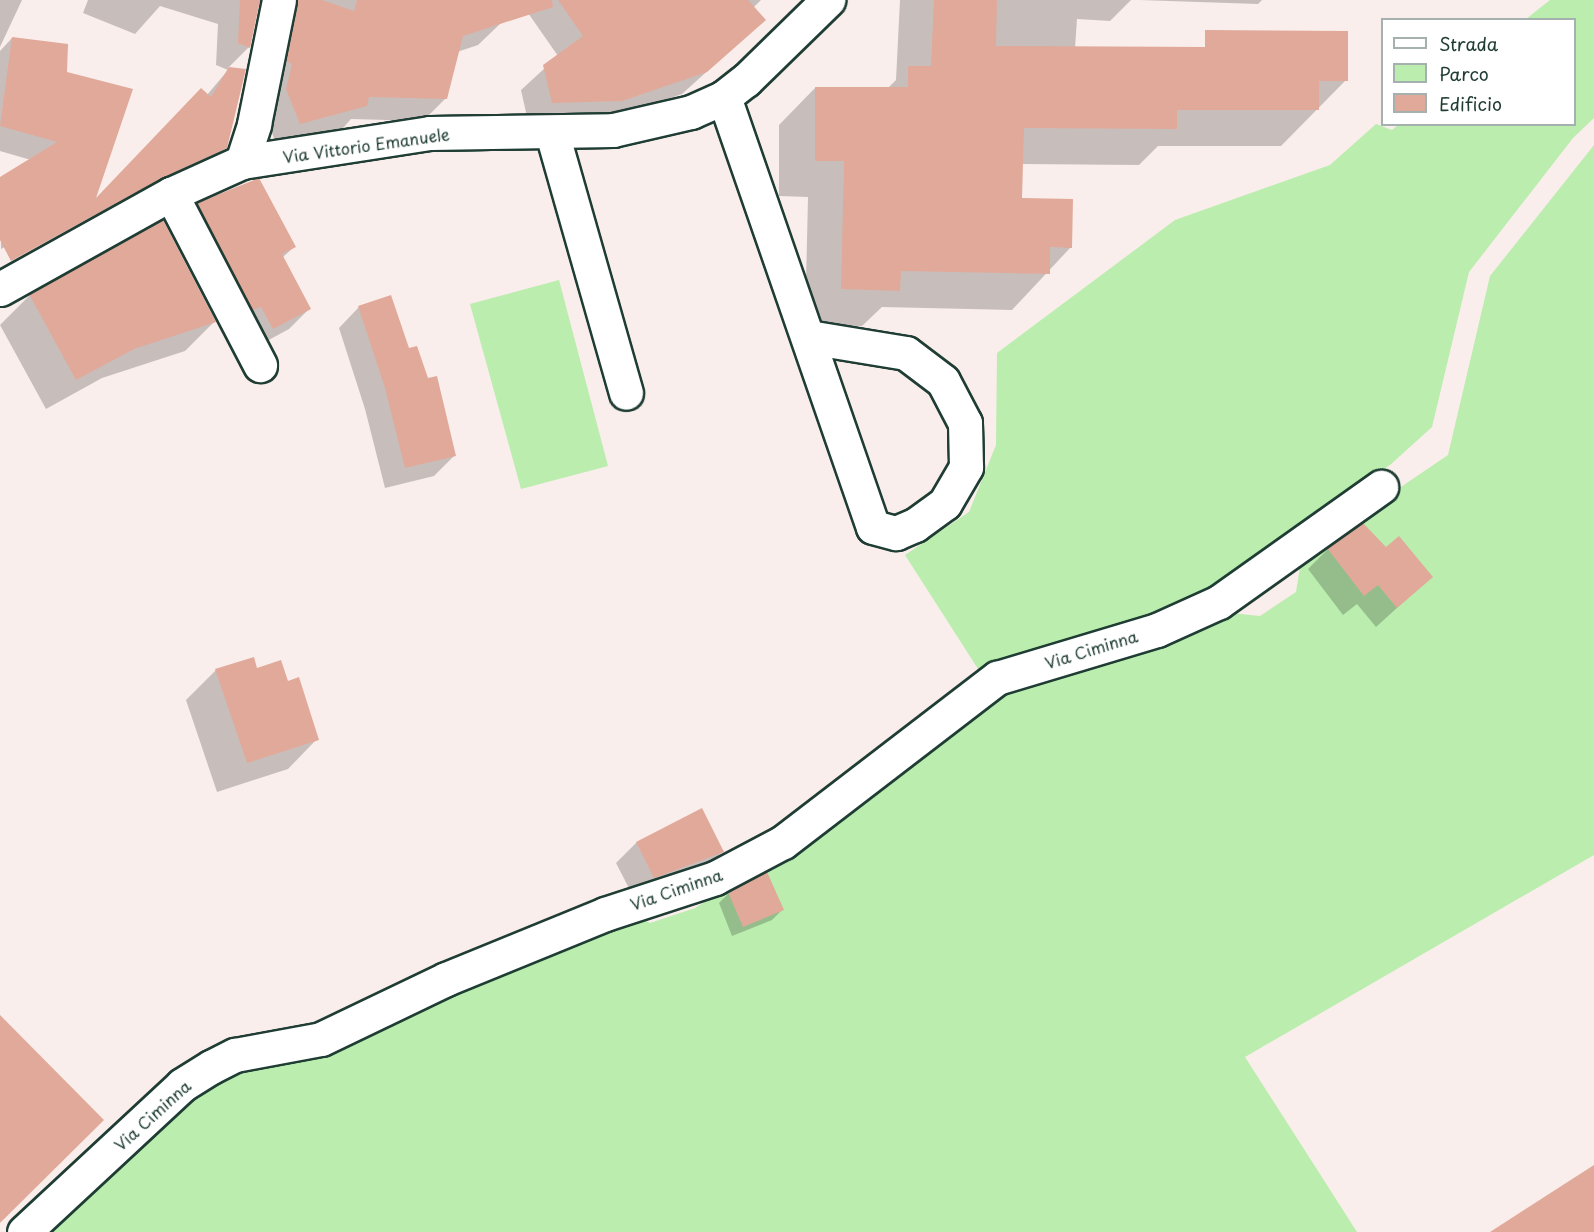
<!DOCTYPE html>
<style>
body{margin:0}
#map{position:relative;width:1594px;height:1232px;overflow:hidden;background:#f9eeeb;font-family:"Playpen Sans",sans-serif}
div>[style]{position:absolute}
.green>*{inset:0;background:#baedae}
.shadow>*{inset:0;background:#0003}
.building>*{inset:0;background:#e1a999}
.roads{filter:drop-shadow(2px 0 #1f3d34) drop-shadow(-2px 0 #1f3d34) drop-shadow(0 2px #1f3d34) drop-shadow(0 -2px #1f3d34)}
.minor>*{height:33px;margin:-16.5px;padding:0 16.5px;transform-origin:16.5px;border-radius:16.5px;background:#fff}
span{translate:-50% -50%;white-space:nowrap;text-align:center;line-height:1.15;-webkit-text-stroke:4.5px #fff;paint-order:stroke}
.street-label{font-size:16px;color:#1f3d34}
.legend{position:absolute;left:1381px;top:18px;width:195px;height:108px;box-sizing:border-box;background:#fff;border:2px solid #a5b1ae;margin:0;padding:8px 10px;list-style:none;font-size:18px;color:#1f3d34}
.legend li{display:flex;align-items:center;gap:12px;height:30px}
.legend b{width:30px;border:2px solid #a5b1ae}
</style>
<div id="map">
<div class="green">
<i style="clip-path:polygon(1550px 0,1594px 0,1594px 118px,1573px 138px,1469px 272px,1432px 427px,1390px 465px,1262px 550px,1203px 596px,1152px 619px,980px 672px,905px 555px,969px 512px,996px 445px,997px 353px,1175px 220px,1330px 165px,1376px 124px,1392px 130px,1399px 124px,1574px 124px,1574px 20px,1526px 19px)"></i>
<i style="clip-path:polygon(1594px 145px,1594px 855px,1245px 1057px,1357px 1232px,43px 1232px,194px 1093px,229px 1068px,306px 1060px,347px 1046px,403px 1010px,632px 914px,650px 923px,695px 908px,727px 888px,767px 871px,1012px 686px,1099px 665px,1165px 642px,1221px 612px,1260px 616px,1296px 592px,1302px 554px,1448px 455px,1490px 276px)"></i>
<i style="clip-path:polygon(559px 280px,608px 466px,521px 489px,470px 304px)"></i>
</div>
<div class="shadow">
<i style="clip-path:polygon(0 0,22px 0,0 47px)"></i>
<i style="clip-path:polygon(88px 0,492px 0,501px 23px,478px 45px,457px 52px,445px 99px,423px 121px,351px 119px,343px 128px,277px 146px,264px 112px,270px 9px,259px 3px,249px 47px,228px 68px,244px 70px,225px 148px,207px 166px,138px 198px,122px 172px,207px 95px,228px 70px,216px 65px,218px 24px,160px 6px,135px 34px,83px 13px)"></i>
<i style="clip-path:polygon(519px 0,761px 0,753px 8px,764px 20px,682px 94px,597px 123px,529px 126px,521px 90px,558px 56px)"></i>
<i style="clip-path:polygon(900px 0,1131px 0,1110px 21px,1077px 19px,1075px 48px,1346px 80px,1281px 146px,1158px 146px,1139px 165px,1021px 164px,1021px 199px,1071px 247px,1012px 310px,882px 307px,862px 326px,805px 325px,808px 197px,779px 196px,779px 125px,815px 88px,888px 88px,896px 80px)"></i>
<i style="clip-path:polygon(1139px 0,1262px 0,1258px 4px)"></i>
<i style="clip-path:polygon(12px 38px,66px 73px,78px 206px,1px 249px,0 179px,31px 160px,0 151px,0 51px)"></i>
<i style="clip-path:polygon(198px 204px,294px 247px,282px 258px,309px 309px,289px 329px,252px 349px,177px 225px)"></i>
<i style="clip-path:polygon(30px 295px,215px 321px,185px 351px,102px 378px,46px 409px,0 325px)"></i>
<i style="clip-path:polygon(359px 307px,408px 350px,454px 456px,434px 476px,385px 488px,365px 409px,339px 328px)"></i>
<i style="clip-path:polygon(1328px 549px,1386px 549px,1431px 577px,1376px 627px,1357px 604px,1343px 615px,1308px 569px)"></i>
<i style="clip-path:polygon(216px 670px,256px 670px,287px 682px,317px 739px,288px 769px,217px 792px,186px 700px)"></i>
<i style="clip-path:polygon(701px 810px,722px 852px,702px 872px,634px 898px,616px 863px,636px 843px)"></i>
<i style="clip-path:polygon(729px 893px,782px 910px,772px 920px,732px 936px,719px 903px)"></i>
</div>
<div class="building">
<i style="clip-path:polygon(240px 0,260px 0,250px 48px,238px 43px)"></i>
<i style="clip-path:polygon(297px 0,322px 0,354px 11px,357px 0,552px 0,553px 7px,463px 36px,447px 99px,369px 97px,367px 106px,300px 124px,286px 89px,292px 64px,286px 61px)"></i>
<i style="clip-path:polygon(558px 0,748px 0,766px 20px,707px 72px,622px 101px,552px 103px,543px 65px,583px 36px)"></i>
<i style="clip-path:polygon(934px 0,997px 0,996px 46px,1205px 47px,1205px 30px,1348px 31px,1348px 81px,1319px 81px,1319px 110px,1177px 110px,1177px 129px,1024px 128px,1022px 198px,1073px 199px,1072px 248px,1050px 247px,1050px 274px,901px 271px,900px 291px,841px 289px,844px 161px,815px 161px,815px 87px,908px 87px,908px 66px,931px 66px)"></i>
<i style="clip-path:polygon(12px 37px,68px 44px,67px 72px,133px 89px,96px 198px,201px 88px,211px 97px,229px 67px,246px 69px,227px 148px,162px 178px,11px 261px,0 240px,0 177px,57px 142px,0 126px)"></i>
<i style="clip-path:polygon(259px 178px,296px 247px,282px 254px,311px 309px,273px 329px,261px 307px,252px 310px,197px 203px)"></i>
<i style="clip-path:polygon(163px 220px,216px 322px,134px 349px,76px 380px,29px 294px)"></i>
<i style="clip-path:polygon(391px 295px,409px 348px,417px 346px,428px 378px,437px 376px,456px 456px,405px 468px,385px 388px,358px 306px)"></i>
<i style="clip-path:polygon(1363px 523px,1386px 547px,1399px 536px,1433px 577px,1397px 608px,1378px 585px,1364px 596px,1327px 548px)"></i>
<i style="clip-path:polygon(254px 657px,257px 668px,281px 660px,288px 681px,299px 677px,319px 740px,247px 763px,215px 669px)"></i>
<i style="clip-path:polygon(702px 808px,724px 852px,654px 878px,636px 842px)"></i>
<i style="clip-path:polygon(767px 872px,784px 910px,743px 927px,728px 892px)"></i>
<i style="clip-path:polygon(0 1015px,104px 1120px,0 1223px)"></i>
<i style="clip-path:polygon(1594px 1165px,1594px 1232px,1490px 1232px)"></i>
</div>
<div class="roads">
<div class="minor">
<i style="left:724px;top:97px;width:455px;rotate:70.9deg"></i>
<i style="left:873px;top:527px;width:24px;rotate:15deg"></i>
<i style="left:896px;top:533px;width:21px;rotate:-23deg"></i>
<i style="left:915px;top:525px;width:37px;rotate:-36deg"></i>
<i style="left:945px;top:503px;width:42px;rotate:-59.7deg"></i>
<i style="left:966px;top:467px;width:44px;rotate:-91.3deg"></i>
<i style="left:965px;top:423px;width:47px;rotate:-117.6deg"></i>
<i style="left:943px;top:381px;width:46px;rotate:-142.9deg"></i>
<i style="left:906px;top:353px;width:99px;rotate:-170.7deg"></i>
<i style="left:552px;top:133px;width:270px;rotate:74.1deg"></i>
<i style="left:242px;top:162px;width:40px;rotate:-72deg"></i>
<i style="left:254px;top:124px;width:126px;rotate:-78.6deg"></i>
<i style="left:171px;top:194px;width:193px;rotate:62.5deg"></i>
<i style="left:0;top:289px;width:196px;rotate:-29.1deg"></i>
<i style="left:171px;top:194px;width:78px;rotate:-24.3deg"></i>
<i style="left:242px;top:162px;width:190px;rotate:-8.8deg"></i>
<i style="left:430px;top:133px;width:183px;rotate:-0.9deg"></i>
<i style="left:613px;top:130px;width:80px;rotate:-13deg"></i>
<i style="left:691px;top:112px;width:36px;rotate:-24deg"></i>
<i style="left:724px;top:97px;width:28px;rotate:-38deg"></i>
<i style="left:746px;top:80px;width:115px;rotate:-44.3deg"></i>
<i style="left:24px;top:1232px;width:216px;rotate:-42.9deg"></i>
<i style="left:182px;top:1085px;width:34px;rotate:-32deg"></i>
<i style="left:211px;top:1067px;width:27px;rotate:-27deg"></i>
<i style="left:235px;top:1055px;width:87px;rotate:-10.5deg"></i>
<i style="left:321px;top:1039px;width:139px;rotate:-25.6deg"></i>
<i style="left:446px;top:979px;width:172px;rotate:-22.2deg"></i>
<i style="left:605px;top:914px;width:116px;rotate:-18.1deg"></i>
<i style="left:715px;top:878px;width:77px;rotate:-27.9deg"></i>
<i style="left:783px;top:842px;width:270px;rotate:-37.5deg"></i>
<i style="left:997px;top:678px;width:167px;rotate:-16.7deg"></i>
<i style="left:1157px;top:630px;width:68px;rotate:-24.3deg"></i>
<i style="left:1219px;top:602px;width:199px;rotate:-35.4deg"></i>
</div>
</div>
<div class="street-label">
<span style="left:366px;top:145px;rotate:-8deg">Via Vittorio Emanuele</span>
<span style="left:1091px;top:649px;rotate:-17deg">Via Ciminna</span>
<span style="left:676px;top:889px;rotate:-19deg">Via Ciminna</span>
<span style="left:152px;top:1115px;rotate:-42deg">Via Ciminna</span>
</div>
<ul class="legend">
<li><b style="height:8px;background:#fff"></b>Strada</li>
<li><b style="height:16px;background:#baedae"></b>Parco</li>
<li><b style="height:16px;background:#e1a999"></b>Edificio</li>
</ul>
</div>
